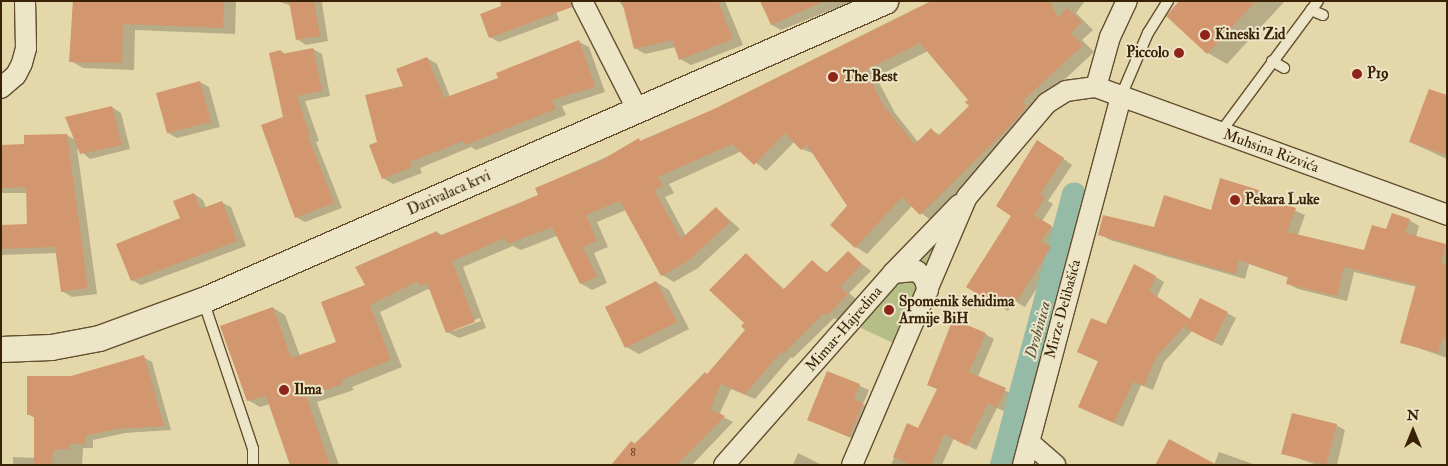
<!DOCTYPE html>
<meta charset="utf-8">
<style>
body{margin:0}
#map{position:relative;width:1448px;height:466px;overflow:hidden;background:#e4d7aa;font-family:"IM FELL Double Pica",serif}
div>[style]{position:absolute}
.green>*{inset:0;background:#b5be87}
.shadow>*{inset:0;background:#0003}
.canal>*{height:24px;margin:-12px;padding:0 12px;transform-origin:12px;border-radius:12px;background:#95baa6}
.building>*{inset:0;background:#d3976f}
.roads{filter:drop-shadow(1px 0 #644e2e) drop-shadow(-1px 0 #644e2e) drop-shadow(0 1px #644e2e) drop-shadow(0 -1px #644e2e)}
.service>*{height:10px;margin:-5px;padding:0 5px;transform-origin:5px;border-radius:5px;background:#ede5c8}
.minor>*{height:20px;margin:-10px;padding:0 10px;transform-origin:10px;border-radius:10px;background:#ede5c8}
.tertiary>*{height:25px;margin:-12.5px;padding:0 12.5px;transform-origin:12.5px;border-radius:12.5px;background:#ede5c8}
.dots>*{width:14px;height:14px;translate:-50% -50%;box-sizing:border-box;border:2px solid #ede5c8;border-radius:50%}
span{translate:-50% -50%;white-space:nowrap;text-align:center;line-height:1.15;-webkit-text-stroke:4px #ede5c8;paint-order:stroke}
.number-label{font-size:12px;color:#603e20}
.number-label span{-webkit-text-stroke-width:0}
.poi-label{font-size:15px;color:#392105;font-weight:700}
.left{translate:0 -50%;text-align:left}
.right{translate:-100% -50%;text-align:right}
.street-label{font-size:15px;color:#392105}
.water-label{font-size:16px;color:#554f35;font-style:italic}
.frame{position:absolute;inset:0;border:2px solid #392105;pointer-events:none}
.north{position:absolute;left:1388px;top:406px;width:50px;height:50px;-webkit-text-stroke:4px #ede5c8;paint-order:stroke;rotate:0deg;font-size:14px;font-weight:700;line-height:20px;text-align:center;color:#392105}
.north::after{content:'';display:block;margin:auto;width:18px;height:22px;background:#392105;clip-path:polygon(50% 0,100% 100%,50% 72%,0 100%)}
</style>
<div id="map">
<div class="green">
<i style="clip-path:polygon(967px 197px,902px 347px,850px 323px)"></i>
</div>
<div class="shadow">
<i style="clip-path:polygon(73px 1px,236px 1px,235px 34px,135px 30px,134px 70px,83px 68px,71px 61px)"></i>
<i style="clip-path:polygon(326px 1px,322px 3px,328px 41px,306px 45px,297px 39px,292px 6px,277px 1px)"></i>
<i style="clip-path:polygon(552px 1px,559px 20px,499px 42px,490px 37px)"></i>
<i style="clip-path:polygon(619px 1px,725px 1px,743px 45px,691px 65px,680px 59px,676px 47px,645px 54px,635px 48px,626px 11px)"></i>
<i style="clip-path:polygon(761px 1px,854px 1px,781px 30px,772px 25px)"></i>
<i style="clip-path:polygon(evenodd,932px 1px,1085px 1px,1076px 13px,1093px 30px,1082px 40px,1094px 52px,1033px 109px,1038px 114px,932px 221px,912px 206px,867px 254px,856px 247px,849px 206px,815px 154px,802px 149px,795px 141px,766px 171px,742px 151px,669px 184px,674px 193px,665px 197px,686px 236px,716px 208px,740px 229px,698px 268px,674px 282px,662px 275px,626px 210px,597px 222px,608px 247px,594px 253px,607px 283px,592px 290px,580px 283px,559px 235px,521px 250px,513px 246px,463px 267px,486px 328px,459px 338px,447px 332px,432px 291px,428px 289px,380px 312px,402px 367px,352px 387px,354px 390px,317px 402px,339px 465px,291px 465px,270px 404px,260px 407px,248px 400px,273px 308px,285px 315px,300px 356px,338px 342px,366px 286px,437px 232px,443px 236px,540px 195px,537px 188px,795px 73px,932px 1px,928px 51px,969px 100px,970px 106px,940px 135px,931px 130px,918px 142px,895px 113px,876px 77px,928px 51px,932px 1px,480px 318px,481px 321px,453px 331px,453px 328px,480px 318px)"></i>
<i style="clip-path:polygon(1182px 1px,1285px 1px,1227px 64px,1208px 53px)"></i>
<i style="clip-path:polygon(579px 42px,589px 47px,605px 92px,562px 106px,566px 115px,476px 150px,471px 147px,420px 168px,422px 173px,393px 184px,383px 178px,379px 142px,405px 87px,427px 58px,437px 64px,450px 97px,500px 79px)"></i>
<i style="clip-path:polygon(313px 49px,322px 54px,330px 96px,305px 101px,319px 141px,316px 142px,342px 208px,305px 222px,296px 217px,281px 51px,287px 55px)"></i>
<i style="clip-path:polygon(200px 82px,209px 87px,220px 127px,177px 138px,168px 133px)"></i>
<i style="clip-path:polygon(1447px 96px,1447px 159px,1410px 142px)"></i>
<i style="clip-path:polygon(112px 107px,121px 113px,130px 149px,90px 159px,77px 148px,97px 294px,72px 297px,62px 291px,57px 253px,1px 255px,1px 226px,28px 225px,27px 193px,1px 193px,1px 146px,26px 145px,67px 135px,75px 140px)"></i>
<i style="clip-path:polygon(1047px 147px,1072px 165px,1048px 201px,1053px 204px,1042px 221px,1060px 232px,1049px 248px,1059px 253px,1025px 307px,1014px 301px,1008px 311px,968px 287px,1013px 216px)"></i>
<i style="clip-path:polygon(1259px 191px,1268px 199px,1305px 215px,1298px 235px,1364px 251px,1387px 231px,1409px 220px,1419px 226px,1416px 237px,1447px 245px,1447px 358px,1401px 342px,1417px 287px,1354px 272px,1347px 301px,1298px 289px,1288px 284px,1289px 278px,1249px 264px,1245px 279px,1110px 240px,1100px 234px,1155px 229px,1211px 211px)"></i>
<i style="clip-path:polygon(194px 194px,203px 200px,206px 208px,221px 202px,231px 207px,246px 246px,141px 285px,132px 280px,182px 219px)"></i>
<i style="clip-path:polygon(848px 253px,871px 271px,849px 293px,857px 300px,838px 320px,834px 318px,793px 358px,791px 357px,755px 399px,731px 389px,719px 415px,733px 422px,692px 465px,612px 465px,707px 375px,747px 330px,746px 254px,785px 290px,812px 262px,828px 273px)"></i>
<i style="clip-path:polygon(1156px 277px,1164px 282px,1157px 297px,1190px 320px,1227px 313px,1236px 318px,1222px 346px,1192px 331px,1164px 362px,1153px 390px,1141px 385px,1123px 427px,1079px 407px,1099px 362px,1078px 352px)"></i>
<i style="clip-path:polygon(656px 282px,669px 290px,689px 329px,639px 354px,626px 347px)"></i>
<i style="clip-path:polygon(985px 334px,994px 339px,978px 377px,1014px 395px,1006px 412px,997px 408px,976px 450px,954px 438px,942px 465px,891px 465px,908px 425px,919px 429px)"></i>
<i style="clip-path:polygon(143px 357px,152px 362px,171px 430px,125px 433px,93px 440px,93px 448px,83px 448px,82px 465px,13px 465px,13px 457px,35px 458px,35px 418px,29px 415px,71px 377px)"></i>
<i style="clip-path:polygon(828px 372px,869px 390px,863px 404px,871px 409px,858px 441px,809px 419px)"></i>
<i style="clip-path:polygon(1336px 425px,1345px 430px,1337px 465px,1317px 465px,1283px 453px)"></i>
<i style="clip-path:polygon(1219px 452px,1256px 465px,1214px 465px)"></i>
<i style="clip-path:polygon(798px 453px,822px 465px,793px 465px)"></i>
</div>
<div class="canal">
<i style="left:1002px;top:465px;width:280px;rotate:-75.1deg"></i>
</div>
<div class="building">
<i style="clip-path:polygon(73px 1px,224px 1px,223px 28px,123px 24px,122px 63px,69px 62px)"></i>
<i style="clip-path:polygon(289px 1px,314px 1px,320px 36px,296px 40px)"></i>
<i style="clip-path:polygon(500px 1px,570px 1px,572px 7px,489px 38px,480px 14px,501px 6px)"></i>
<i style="clip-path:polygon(622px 1px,718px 1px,733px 39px,679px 60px,672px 40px,634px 49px)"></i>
<i style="clip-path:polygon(760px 1px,825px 1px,771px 25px)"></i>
<i style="clip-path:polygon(evenodd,931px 1px,1050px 1px,1058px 18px,1067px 8px,1082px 22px,1071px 33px,1083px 45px,1022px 102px,1027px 106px,1013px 123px,920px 215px,902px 197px,855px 248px,830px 225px,847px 206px,807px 145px,801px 150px,785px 133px,754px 165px,732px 144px,658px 177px,663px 186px,654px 190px,681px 239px,716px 207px,730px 222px,687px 262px,661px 276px,620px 201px,586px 215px,597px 241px,583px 247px,597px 277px,580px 284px,552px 227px,508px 244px,505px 238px,452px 261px,475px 322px,446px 333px,427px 283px,420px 286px,418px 281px,370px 305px,391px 360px,341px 380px,343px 384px,306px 396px,330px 465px,290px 465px,266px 396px,247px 401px,220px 326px,273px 307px,291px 358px,336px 342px,321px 302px,365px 285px,355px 267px,437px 231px,439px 236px,538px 195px,535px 188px,600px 161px,639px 138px,640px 141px,712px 110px,931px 1px,920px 43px,968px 100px,965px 102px,969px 106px,938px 136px,931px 128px,915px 144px,883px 105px,866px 70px,920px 43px)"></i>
<i style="clip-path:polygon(1179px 1px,1256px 1px,1207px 54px,1166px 16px)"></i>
<i style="clip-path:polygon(579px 40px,595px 87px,552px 100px,556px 109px,465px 145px,463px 141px,410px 162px,412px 167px,382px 179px,369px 145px,377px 142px,365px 95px,403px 86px,396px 69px,427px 57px,444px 98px,498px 78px,496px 73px)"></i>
<i style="clip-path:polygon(313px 48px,322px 91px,297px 96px,310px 136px,308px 136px,334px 203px,295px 218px,261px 125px,283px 117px,269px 53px,281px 50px,282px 54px)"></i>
<i style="clip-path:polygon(200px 81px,211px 122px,167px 133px,156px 93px)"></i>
<i style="clip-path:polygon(1429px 89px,1447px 95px,1447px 155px,1409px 142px)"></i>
<i style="clip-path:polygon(112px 106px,122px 145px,80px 154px,65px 117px)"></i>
<i style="clip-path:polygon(67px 134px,88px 288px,61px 292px,55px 247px,1px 249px,1px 225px,27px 224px,26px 187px,1px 188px,1px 145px,24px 144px,24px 135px)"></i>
<i style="clip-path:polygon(1037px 140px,1064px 158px,1040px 195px,1045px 198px,1034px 215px,1052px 226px,1041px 241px,1051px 247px,1016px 303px,1005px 297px,999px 307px,966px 287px,1011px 216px,996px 206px)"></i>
<i style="clip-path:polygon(1220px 178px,1259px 190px,1258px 194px,1296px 208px,1287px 232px,1364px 250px,1372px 225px,1386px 229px,1392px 213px,1410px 219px,1405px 233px,1446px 244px,1441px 263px,1447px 264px,1447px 340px,1442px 339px,1438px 353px,1400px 343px,1416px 285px,1344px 267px,1337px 296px,1286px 284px,1288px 277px,1239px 260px,1235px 274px,1098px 235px,1103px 215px,1154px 227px,1164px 195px,1211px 210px)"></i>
<i style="clip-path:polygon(194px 193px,200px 209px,222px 201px,237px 241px,131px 281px,116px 244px,180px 218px,173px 201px)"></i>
<i style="clip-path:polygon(848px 251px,862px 264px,840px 287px,848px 294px,827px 316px,824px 313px,783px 354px,781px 352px,745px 394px,721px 384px,710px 409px,725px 416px,677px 465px,611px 465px,631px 441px,635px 444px,705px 372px,707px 374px,745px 330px,741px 326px,744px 323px,709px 290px,746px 253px,783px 290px,812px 260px,826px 273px)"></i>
<i style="clip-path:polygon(1134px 264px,1156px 276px,1149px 291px,1190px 319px,1200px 298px,1228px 312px,1213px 342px,1185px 328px,1189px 321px,1156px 357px,1144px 386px,1133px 382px,1114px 423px,1078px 407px,1098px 361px,1077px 352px,1091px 318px,1106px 324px)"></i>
<i style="clip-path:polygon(656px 281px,677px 322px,625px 348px,605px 307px)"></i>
<i style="clip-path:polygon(953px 319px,986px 333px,969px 372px,1006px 388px,997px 408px,988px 404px,967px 446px,944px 434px,931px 465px,911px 465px,893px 457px,907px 423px,918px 428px,937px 389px,927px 385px)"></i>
<i style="clip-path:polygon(144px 355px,164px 426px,116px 429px,85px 436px,85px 444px,70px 444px,70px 449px,53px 450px,52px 465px,34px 465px,34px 415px,27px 415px,27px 376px,71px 376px)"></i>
<i style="clip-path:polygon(827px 371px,860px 384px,854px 399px,863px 403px,849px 437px,807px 420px)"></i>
<i style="clip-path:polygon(1292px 413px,1337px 424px,1326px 465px,1281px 454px)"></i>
<i style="clip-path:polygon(1169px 439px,1217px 465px,1155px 465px)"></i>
</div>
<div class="roads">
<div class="service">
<i style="left:1311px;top:10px;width:13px;rotate:23deg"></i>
<i style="left:1272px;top:61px;width:14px;rotate:30deg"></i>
<i style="left:1121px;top:96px;width:69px;rotate:-66.8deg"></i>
<i style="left:1148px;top:33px;width:38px;rotate:-58deg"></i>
<i style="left:1220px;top:133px;width:164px;rotate:-53.4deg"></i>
<i style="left:203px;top:300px;width:157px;rotate:71.4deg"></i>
<i style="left:253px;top:449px;width:16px;rotate:90deg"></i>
</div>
<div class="minor">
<i style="left:582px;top:1px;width:123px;rotate:63deg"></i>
<i style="left:1096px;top:87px;width:52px;rotate:-74.4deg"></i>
<i style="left:1110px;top:37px;width:40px;rotate:-65deg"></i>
<i style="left:1px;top:88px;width:20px;rotate:-41deg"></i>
<i style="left:16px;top:75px;width:13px;rotate:-63deg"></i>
<i style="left:22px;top:63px;width:16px;rotate:-75deg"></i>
<i style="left:26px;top:48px;width:47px;rotate:-91.2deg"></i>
<i style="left:893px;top:273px;width:24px;rotate:-5deg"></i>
<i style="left:917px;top:271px;width:10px;rotate:45deg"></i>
<i style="left:924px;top:278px;width:13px;rotate:72deg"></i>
<i style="left:1029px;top:442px;width:35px;rotate:41deg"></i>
<i style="left:724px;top:465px;width:256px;rotate:-48.6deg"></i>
<i style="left:893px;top:273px;width:95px;rotate:-45.9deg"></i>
<i style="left:852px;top:465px;width:292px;rotate:-66.8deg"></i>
<i style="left:967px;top:197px;width:123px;rotate:-49.6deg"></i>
<i style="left:1047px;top:103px;width:22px;rotate:-32deg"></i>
<i style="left:1066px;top:91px;width:30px;rotate:-8deg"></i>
<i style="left:1096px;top:87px;width:374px;rotate:20deg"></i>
<i style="left:1023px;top:465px;width:382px;rotate:-75.1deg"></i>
</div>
<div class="tertiary">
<i style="left:1px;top:349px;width:50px;rotate:-2.3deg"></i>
<i style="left:51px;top:347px;width:49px;rotate:-10.6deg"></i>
<i style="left:99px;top:338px;width:111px;rotate:-20.1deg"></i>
<i style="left:203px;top:300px;width:745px;rotate:-23.67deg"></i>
</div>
</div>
<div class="dots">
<i style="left:1205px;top:35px;background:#8f2418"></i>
<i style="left:1179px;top:53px;background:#8f2418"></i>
<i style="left:1357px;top:74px;background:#8f2418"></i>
<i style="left:833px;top:77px;background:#8f2418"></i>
<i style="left:1235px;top:200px;background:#8f2418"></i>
<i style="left:889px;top:310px;background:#8f2418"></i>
<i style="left:284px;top:390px;background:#8f2418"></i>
</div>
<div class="number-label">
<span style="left:633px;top:453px">8</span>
</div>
<div class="poi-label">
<span class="left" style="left:1215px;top:35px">Kineski Zid</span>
<span class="right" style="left:1169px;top:53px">Piccolo</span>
<span class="left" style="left:1367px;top:74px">P19</span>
<span class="left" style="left:843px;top:77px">The Best</span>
<span class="left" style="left:1245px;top:200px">Pekara Luke</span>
<span class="left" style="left:899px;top:310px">Spomenik šehidima<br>Armije BiH</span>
<span class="left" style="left:294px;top:390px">Ilma</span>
</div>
<div class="street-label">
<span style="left:1271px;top:151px;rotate:20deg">Muhsina Rizvića</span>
<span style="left:449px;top:193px;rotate:-24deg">Darivalaca krvi</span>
<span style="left:1063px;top:309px;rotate:-75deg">Mirze Delibašića</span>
<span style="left:844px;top:329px;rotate:-49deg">Mimar-Hajredina</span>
</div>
<div class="water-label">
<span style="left:1038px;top:330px;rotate:-75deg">Drobinica</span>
</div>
<div class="frame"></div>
<div class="north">N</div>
</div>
